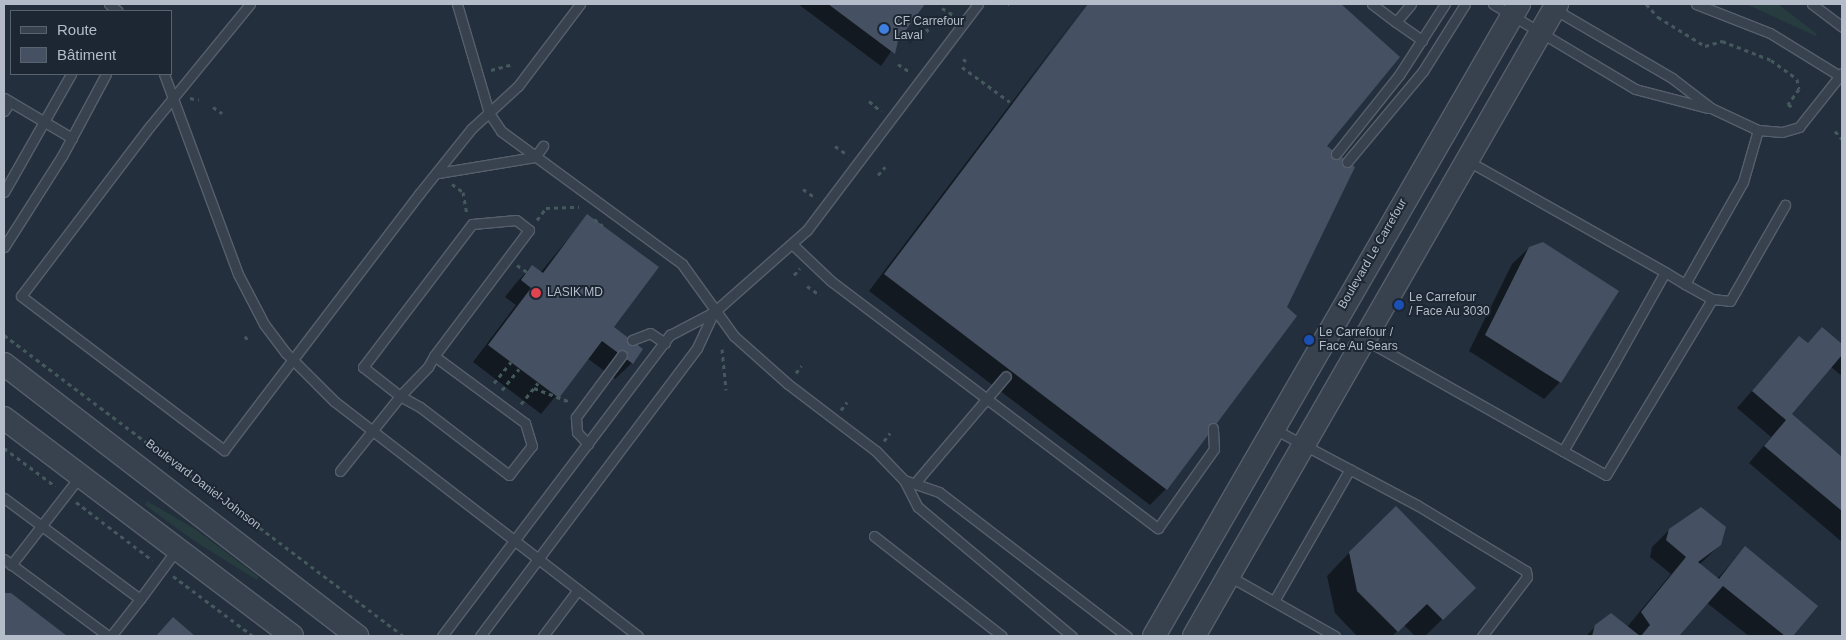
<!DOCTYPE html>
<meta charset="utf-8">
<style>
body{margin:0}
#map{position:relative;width:1846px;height:640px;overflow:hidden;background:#242f3e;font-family:Helvetica,sans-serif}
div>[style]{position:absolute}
.green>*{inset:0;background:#263c3f}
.shadow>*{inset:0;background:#0007}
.building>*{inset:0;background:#455162}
.path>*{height:3px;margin-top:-1.5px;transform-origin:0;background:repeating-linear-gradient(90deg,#44595c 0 4px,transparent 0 8px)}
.roads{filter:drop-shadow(1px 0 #565f6c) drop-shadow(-1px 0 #565f6c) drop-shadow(0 1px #565f6c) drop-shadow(0 -1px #565f6c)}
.service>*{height:9px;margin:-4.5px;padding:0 4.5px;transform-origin:4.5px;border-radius:4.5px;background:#38414e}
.tertiary>*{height:22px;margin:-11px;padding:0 11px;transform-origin:11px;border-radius:11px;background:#38414e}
.dots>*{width:14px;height:14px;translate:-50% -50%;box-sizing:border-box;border:2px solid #1d2633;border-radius:50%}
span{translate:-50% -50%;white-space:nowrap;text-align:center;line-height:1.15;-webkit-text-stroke:4px #1d2633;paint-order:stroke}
.poi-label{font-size:12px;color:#b4bcc9}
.left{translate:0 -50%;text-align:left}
.street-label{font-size:12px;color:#b4bcc9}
.frame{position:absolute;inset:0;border:5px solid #b4bcc9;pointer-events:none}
.legend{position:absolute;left:10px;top:10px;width:162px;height:65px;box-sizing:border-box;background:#1d2633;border:1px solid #59626f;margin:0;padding:6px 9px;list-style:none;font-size:15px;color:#b4bcc9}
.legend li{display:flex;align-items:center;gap:10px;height:25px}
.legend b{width:25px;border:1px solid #59626f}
</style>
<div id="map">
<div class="green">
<i style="clip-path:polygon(1746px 4px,1778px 4px,1817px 34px,1816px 36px)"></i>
<i style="clip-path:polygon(147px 501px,195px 529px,259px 577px,257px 580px,193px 540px,145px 505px)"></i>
</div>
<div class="shadow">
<i style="clip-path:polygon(798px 4px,924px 4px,881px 66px)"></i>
<i style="clip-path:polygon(1086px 4px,882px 279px,1090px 4px,1339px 4px,1399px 57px,1325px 146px,1166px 489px,1150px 505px,869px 291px)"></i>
<i style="clip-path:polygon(588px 215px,612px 327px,632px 363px,615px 379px,587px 358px,541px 414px,473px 362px,516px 305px,505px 297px,516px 283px,532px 266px,540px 273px)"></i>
<i style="clip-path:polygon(1529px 248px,1560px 382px,1544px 399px,1469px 351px,1512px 264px)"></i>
<i style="clip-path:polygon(1799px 337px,1807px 344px,1842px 343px,1842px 376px,1831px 367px,1791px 415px,1842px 458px,1842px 542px,1749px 463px,1771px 437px,1737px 408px)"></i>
<i style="clip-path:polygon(1669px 530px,1720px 545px,1699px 565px,1717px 579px,1745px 548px,1816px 606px,1791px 636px,1749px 636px,1707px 603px,1678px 636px,1586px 636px,1596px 626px,1627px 627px,1671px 574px,1650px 557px,1652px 547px)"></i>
<i style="clip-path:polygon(1349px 553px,1452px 610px,1425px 636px,1415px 636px,1404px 625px,1392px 636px,1357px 636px,1335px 613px,1327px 576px)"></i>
<i style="clip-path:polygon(4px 594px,11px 594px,65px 636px,4px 636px)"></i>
</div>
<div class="building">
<i style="clip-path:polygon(828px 4px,925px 4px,898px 41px,895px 54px)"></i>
<i style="clip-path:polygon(1088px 4px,1341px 4px,1400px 57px,1327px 146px,1355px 167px,1287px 307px,1297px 316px,1167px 490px,884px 274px)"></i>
<i style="clip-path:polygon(587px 214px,659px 267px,614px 327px,643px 349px,633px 364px,602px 341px,559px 398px,488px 345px,531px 288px,521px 280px,532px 265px,543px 273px)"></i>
<i style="clip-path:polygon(1543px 242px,1619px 291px,1561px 383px,1485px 335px,1529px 247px)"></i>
<i style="clip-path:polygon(1822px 327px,1842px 344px,1842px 355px,1792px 414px,1842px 457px,1842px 511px,1764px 446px,1786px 420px,1752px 391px,1799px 336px,1808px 343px)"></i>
<i style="clip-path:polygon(1396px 506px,1476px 588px,1443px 620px,1427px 604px,1398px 632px,1357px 591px,1349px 552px)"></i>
<i style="clip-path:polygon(1701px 507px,1726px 527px,1721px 545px,1698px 562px,1719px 579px,1745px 546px,1818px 606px,1793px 636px,1785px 636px,1723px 586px,1679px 636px,1641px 636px,1650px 625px,1641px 612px,1686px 557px,1666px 540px,1669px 529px)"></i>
<i style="clip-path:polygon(4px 593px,11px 593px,67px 636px,4px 636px)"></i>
<i style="clip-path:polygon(1611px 613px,1640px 636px,1592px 636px,1595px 625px)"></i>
<i style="clip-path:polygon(173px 617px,195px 636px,156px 636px)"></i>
</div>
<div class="path">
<i style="left:1008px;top:4px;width:1px"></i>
<i style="left:1646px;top:4px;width:18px;rotate:47deg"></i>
<i style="left:1658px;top:17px;width:55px;rotate:31.7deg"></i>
<i style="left:1705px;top:46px;width:18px;rotate:-16deg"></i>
<i style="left:1722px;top:41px;width:53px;rotate:21.2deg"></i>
<i style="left:1771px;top:60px;width:32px;rotate:36deg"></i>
<i style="left:1797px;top:79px;width:10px;rotate:79deg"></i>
<i style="left:1799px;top:89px;width:19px;rotate:126deg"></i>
<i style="left:1788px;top:104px;width:5px;rotate:37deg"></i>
<i style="left:942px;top:8px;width:13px;rotate:32deg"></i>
<i style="left:916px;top:16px;width:21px;rotate:51deg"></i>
<i style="left:963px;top:59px;width:4px;rotate:34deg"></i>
<i style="left:898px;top:64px;width:14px;rotate:34deg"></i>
<i style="left:962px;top:67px;width:59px;rotate:36.1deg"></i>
<i style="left:491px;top:70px;width:24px;rotate:-15deg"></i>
<i style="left:190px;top:98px;width:9px;rotate:13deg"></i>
<i style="left:869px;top:101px;width:16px;rotate:40deg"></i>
<i style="left:213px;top:107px;width:11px;rotate:34deg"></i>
<i style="left:1835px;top:131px;width:11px;rotate:49deg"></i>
<i style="left:835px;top:146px;width:16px;rotate:35deg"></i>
<i style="left:878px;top:175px;width:11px;rotate:-49deg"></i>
<i style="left:452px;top:184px;width:14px;rotate:36deg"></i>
<i style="left:463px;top:192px;width:22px;rotate:80deg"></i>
<i style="left:803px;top:189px;width:16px;rotate:35deg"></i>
<i style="left:594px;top:219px;width:11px;rotate:38deg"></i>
<i style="left:537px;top:220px;width:15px;rotate:-53deg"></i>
<i style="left:546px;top:208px;width:33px;rotate:-2deg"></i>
<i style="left:517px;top:265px;width:12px;rotate:35deg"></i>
<i style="left:794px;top:275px;width:9px;rotate:-49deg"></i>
<i style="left:807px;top:286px;width:16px;rotate:35deg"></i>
<i style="left:4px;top:335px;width:500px;rotate:37deg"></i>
<i style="left:245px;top:336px;width:4px;rotate:56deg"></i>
<i style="left:722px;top:349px;width:41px;rotate:84.4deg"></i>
<i style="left:796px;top:373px;width:9px;rotate:-54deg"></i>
<i style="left:494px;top:383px;width:27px;rotate:-51deg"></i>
<i style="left:534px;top:388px;width:39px;rotate:21deg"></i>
<i style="left:502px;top:390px;width:27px;rotate:-51deg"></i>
<i style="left:521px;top:404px;width:27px;rotate:-51deg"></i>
<i style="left:841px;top:410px;width:10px;rotate:-53deg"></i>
<i style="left:884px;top:441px;width:10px;rotate:-53deg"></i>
<i style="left:4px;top:448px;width:64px;rotate:36.7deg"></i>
<i style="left:76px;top:502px;width:96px;rotate:37.3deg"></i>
<i style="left:173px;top:576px;width:100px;rotate:36.9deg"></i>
</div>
<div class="roads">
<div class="service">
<i style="left:109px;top:4px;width:11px;rotate:38deg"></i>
<i style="left:250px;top:4px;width:158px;rotate:129.3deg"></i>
<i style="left:150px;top:126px;width:213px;rotate:127.2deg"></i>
<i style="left:21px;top:296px;width:255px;rotate:37.2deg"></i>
<i style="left:224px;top:450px;width:322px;rotate:-52.7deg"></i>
<i style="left:419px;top:194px;width:83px;rotate:-51.3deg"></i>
<i style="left:471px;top:129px;width:64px;rotate:-42.5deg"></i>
<i style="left:518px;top:86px;width:103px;rotate:-52.9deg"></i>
<i style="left:457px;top:4px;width:114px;rotate:73.6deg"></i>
<i style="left:489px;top:113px;width:22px;rotate:56deg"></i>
<i style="left:501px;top:131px;width:225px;rotate:36.3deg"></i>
<i style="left:682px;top:264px;width:89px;rotate:54.2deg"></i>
<i style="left:734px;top:336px;width:72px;rotate:41.6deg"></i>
<i style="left:788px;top:384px;width:111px;rotate:37.3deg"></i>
<i style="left:876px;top:451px;width:40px;rotate:46deg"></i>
<i style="left:904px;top:480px;width:30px;rotate:63deg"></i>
<i style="left:918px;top:507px;width:201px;rotate:40deg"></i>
<i style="left:1372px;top:4px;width:30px;rotate:37deg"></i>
<i style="left:1411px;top:4px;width:23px;rotate:130deg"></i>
<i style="left:1396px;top:22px;width:32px;rotate:35deg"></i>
<i style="left:1493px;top:4px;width:165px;rotate:30.9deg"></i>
<i style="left:1635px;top:89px;width:75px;rotate:14.6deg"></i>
<i style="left:1696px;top:4px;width:79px;rotate:21.4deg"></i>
<i style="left:1770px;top:33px;width:82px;rotate:31.6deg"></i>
<i style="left:1812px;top:4px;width:38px;rotate:37deg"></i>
<i style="left:1554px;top:9px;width:137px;rotate:30.3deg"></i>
<i style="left:1672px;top:78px;width:49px;rotate:37.6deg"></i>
<i style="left:1711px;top:108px;width:52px;rotate:25.1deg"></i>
<i style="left:1758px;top:130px;width:24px;rotate:5deg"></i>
<i style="left:1782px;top:132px;width:18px;rotate:-16deg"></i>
<i style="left:1799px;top:127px;width:69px;rotate:-51.5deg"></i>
<i style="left:164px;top:74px;width:213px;rotate:69.7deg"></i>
<i style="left:238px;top:274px;width:56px;rotate:62.5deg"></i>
<i style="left:264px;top:324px;width:36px;rotate:53deg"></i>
<i style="left:286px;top:353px;width:68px;rotate:45deg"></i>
<i style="left:334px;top:401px;width:384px;rotate:37.7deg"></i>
<i style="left:4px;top:98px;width:79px;rotate:30.5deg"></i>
<i style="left:4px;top:111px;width:11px;rotate:-56deg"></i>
<i style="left:1336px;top:154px;width:101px;rotate:-51.4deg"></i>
<i style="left:1399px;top:75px;width:85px;rotate:-57.1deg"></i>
<i style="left:1347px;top:162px;width:119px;rotate:-50.1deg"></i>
<i style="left:1423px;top:71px;width:79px;rotate:-57.9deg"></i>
<i style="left:438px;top:173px;width:98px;rotate:-9.4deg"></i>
<i style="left:535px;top:157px;width:14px;rotate:-54deg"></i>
<i style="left:4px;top:192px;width:136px;rotate:-60.4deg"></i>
<i style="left:793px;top:245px;width:52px;rotate:43.5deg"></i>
<i style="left:831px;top:281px;width:410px;rotate:37.1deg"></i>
<i style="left:1158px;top:528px;width:97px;rotate:-54.7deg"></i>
<i style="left:1214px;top:449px;width:21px;rotate:-93deg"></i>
<i style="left:4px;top:247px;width:108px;rotate:-57.5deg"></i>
<i style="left:62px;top:156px;width:93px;rotate:-61.8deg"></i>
<i style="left:1665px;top:272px;width:23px;rotate:31deg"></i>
<i style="left:1685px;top:284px;width:117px;rotate:-60.4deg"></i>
<i style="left:1743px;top:182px;width:54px;rotate:-73.9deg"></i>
<i style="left:1712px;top:299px;width:18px;rotate:6deg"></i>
<i style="left:1730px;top:301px;width:111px;rotate:-60.2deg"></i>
<i style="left:1364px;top:339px;width:228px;rotate:29.4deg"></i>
<i style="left:1563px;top:451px;width:102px;rotate:-59.9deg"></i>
<i style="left:1614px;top:363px;width:104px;rotate:-60.7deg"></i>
<i style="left:1665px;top:272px;width:228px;rotate:-150.6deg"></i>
<i style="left:632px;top:340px;width:19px;rotate:-21deg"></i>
<i style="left:650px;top:333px;width:18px;rotate:34deg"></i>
<i style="left:1274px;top:429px;width:162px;rotate:28deg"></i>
<i style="left:1417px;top:505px;width:127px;rotate:31.2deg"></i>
<i style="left:1526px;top:571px;width:6px;rotate:81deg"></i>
<i style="left:1527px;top:577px;width:74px;rotate:127.3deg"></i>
<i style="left:588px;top:444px;width:16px;rotate:-133deg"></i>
<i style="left:577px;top:432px;width:15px;rotate:-94deg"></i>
<i style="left:576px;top:417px;width:77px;rotate:-53.4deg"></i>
<i style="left:1563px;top:451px;width:49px;rotate:29.2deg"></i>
<i style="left:1606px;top:475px;width:205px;rotate:-58.9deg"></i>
<i style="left:1712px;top:299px;width:31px;rotate:-151deg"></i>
<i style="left:340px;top:471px;width:96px;rotate:-51.3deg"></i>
<i style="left:400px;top:396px;width:40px;rotate:-46deg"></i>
<i style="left:428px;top:367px;width:13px;rotate:-61deg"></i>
<i style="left:434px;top:356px;width:158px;rotate:-53deg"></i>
<i style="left:529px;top:230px;width:16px;rotate:-142deg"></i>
<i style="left:516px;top:220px;width:44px;rotate:174.8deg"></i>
<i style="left:472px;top:224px;width:180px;rotate:127.3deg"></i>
<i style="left:363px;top:367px;width:47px;rotate:38.1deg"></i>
<i style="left:400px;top:396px;width:23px;rotate:29deg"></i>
<i style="left:420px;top:407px;width:112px;rotate:37.4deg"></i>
<i style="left:509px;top:475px;width:37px;rotate:-52deg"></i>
<i style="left:532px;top:446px;width:24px;rotate:-107deg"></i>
<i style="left:525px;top:423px;width:113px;rotate:-143.6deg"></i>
<i style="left:904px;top:480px;width:37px;rotate:19deg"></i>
<i style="left:939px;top:492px;width:237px;rotate:37.5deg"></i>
<i style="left:915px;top:483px;width:140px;rotate:-49.6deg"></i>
<i style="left:4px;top:498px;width:169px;rotate:36.6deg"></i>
<i style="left:140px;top:599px;width:62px;rotate:-53.5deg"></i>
<i style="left:874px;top:536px;width:162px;rotate:38deg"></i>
<i style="left:4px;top:559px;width:129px;rotate:36.5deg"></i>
<i style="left:11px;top:565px;width:113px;rotate:-52.2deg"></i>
<i style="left:1229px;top:576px;width:122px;rotate:29.5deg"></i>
<i style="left:1274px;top:601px;width:152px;rotate:-60.1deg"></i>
<i style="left:111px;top:636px;width:47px;rotate:-51.9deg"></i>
<i style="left:442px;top:636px;width:378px;rotate:-52.9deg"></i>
<i style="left:670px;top:335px;width:50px;rotate:-27.6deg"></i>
<i style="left:714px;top:312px;width:124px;rotate:-41.4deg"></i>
<i style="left:807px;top:230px;width:283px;rotate:-52.9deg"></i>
<i style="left:480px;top:636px;width:361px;rotate:-53deg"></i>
<i style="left:697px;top:348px;width:40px;rotate:-65deg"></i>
<i style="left:543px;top:636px;width:56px;rotate:-52.9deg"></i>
</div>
<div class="tertiary">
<i style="left:4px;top:364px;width:446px;rotate:37.6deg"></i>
<i style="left:4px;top:418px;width:361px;rotate:37.1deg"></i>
<i style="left:1154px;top:636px;width:730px;rotate:-59.99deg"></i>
<i style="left:1194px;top:636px;width:729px;rotate:-60.13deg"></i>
</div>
</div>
<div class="dots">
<i style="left:884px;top:29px;background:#3f7fe0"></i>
<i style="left:536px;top:293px;background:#e0444e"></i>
<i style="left:1399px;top:305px;background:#1a4fb4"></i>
<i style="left:1309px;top:340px;background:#1a4fb4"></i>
</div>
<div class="poi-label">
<span class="left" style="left:894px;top:29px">CF Carrefour<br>Laval</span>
<span class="left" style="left:547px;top:293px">LASIK MD</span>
<span class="left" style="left:1409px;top:305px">Le Carrefour<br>/ Face Au 3030</span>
<span class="left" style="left:1319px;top:340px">Le Carrefour /<br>Face Au Sears</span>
</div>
<div class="street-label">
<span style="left:1373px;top:254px;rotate:-60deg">Boulevard Le Carrefour</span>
<span style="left:203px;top:485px;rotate:37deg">Boulevard Daniel-Johnson</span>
</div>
<div class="frame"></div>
<ul class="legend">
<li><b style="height:6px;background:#38414e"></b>Route</li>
<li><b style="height:14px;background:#455162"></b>Bâtiment</li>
</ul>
</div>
